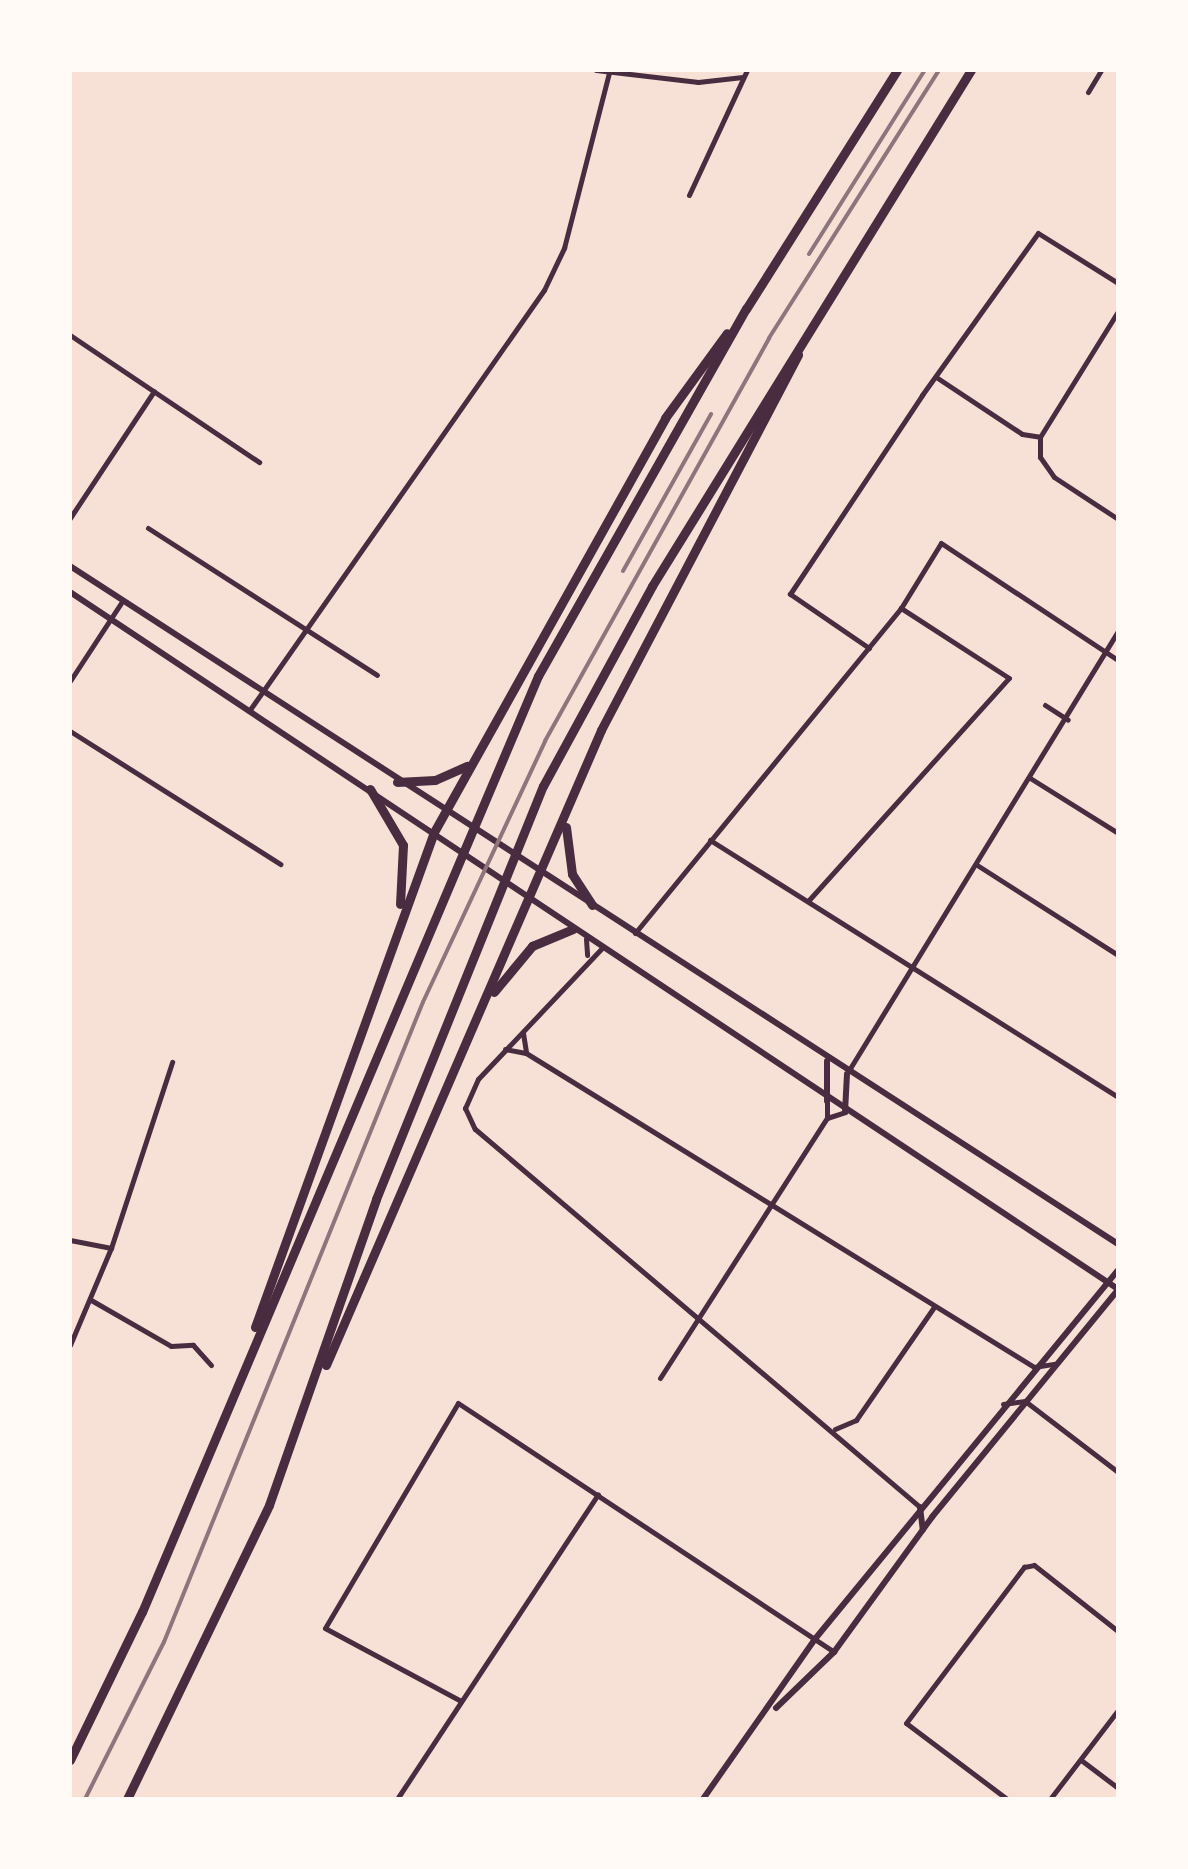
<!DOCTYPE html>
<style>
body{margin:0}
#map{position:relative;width:1188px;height:1869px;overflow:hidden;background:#f7e1d7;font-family:"Archivo Narrow",sans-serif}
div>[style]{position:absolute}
.minor>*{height:5px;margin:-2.5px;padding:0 2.5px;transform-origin:2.5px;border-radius:2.5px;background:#4a2c40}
.tertiary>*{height:6px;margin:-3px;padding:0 3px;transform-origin:3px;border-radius:3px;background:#4a2c40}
.motorway>*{height:9px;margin:-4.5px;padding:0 4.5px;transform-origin:4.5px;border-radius:4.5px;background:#4a2c40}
.rail>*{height:4px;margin:-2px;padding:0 2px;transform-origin:2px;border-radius:2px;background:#8f747c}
span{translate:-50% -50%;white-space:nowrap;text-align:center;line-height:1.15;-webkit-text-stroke:7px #fffaf5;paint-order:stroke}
.frame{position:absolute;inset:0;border:72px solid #fffaf5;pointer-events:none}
</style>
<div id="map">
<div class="minor">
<i style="left:596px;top:70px;width:103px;rotate:6.7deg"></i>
<i style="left:698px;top:82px;width:45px;rotate:-6.3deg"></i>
<i style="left:1088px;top:92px;width:26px;rotate:-59deg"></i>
<i style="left:689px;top:195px;width:138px;rotate:-65.1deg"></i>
<i style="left:70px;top:335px;width:228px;rotate:33.9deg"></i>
<i style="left:936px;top:377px;width:103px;rotate:33.5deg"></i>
<i style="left:1022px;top:434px;width:18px;rotate:9deg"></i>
<i style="left:1040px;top:437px;width:148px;rotate:-58.2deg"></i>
<i style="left:1040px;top:437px;width:20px;rotate:90deg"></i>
<i style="left:1040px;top:457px;width:24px;rotate:55deg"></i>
<i style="left:1054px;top:477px;width:77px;rotate:33.3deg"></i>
<i style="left:70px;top:518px;width:152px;rotate:-56.5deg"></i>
<i style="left:148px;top:528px;width:272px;rotate:32.7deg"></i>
<i style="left:869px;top:648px;width:96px;rotate:-145.6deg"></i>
<i style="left:790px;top:594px;width:239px;rotate:-56.4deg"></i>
<i style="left:922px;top:395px;width:199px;rotate:-54.4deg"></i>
<i style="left:1038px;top:233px;width:94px;rotate:32deg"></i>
<i style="left:70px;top:681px;width:93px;rotate:-56.8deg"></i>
<i style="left:1045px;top:705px;width:27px;rotate:33deg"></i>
<i style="left:249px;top:711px;width:514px;rotate:-54.98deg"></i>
<i style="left:544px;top:290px;width:47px;rotate:-64.5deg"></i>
<i style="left:564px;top:248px;width:181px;rotate:-75.6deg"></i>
<i style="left:70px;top:731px;width:249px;rotate:32.3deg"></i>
<i style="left:1030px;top:778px;width:104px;rotate:32deg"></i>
<i style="left:710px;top:840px;width:482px;rotate:32.2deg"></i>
<i style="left:977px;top:865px;width:167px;rotate:32.6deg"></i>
<i style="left:808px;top:901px;width:300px;rotate:-48deg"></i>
<i style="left:1009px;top:678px;width:129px;rotate:-147.1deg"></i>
<i style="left:635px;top:933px;width:420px;rotate:-50.7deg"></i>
<i style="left:901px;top:608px;width:76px;rotate:-58.4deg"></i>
<i style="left:941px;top:543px;width:212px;rotate:33.5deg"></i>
<i style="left:586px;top:939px;width:16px;rotate:86deg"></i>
<i style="left:601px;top:949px;width:179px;rotate:133.4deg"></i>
<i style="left:478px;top:1079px;width:32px;rotate:114deg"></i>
<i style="left:465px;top:1108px;width:23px;rotate:65deg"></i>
<i style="left:475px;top:1129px;width:584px;rotate:40.35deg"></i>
<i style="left:523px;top:1033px;width:20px;rotate:81deg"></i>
<i style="left:526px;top:1053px;width:597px;rotate:31.72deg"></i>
<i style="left:1034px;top:1367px;width:20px;rotate:-9deg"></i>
<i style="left:505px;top:1049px;width:21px;rotate:11deg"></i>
<i style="left:849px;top:1070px;width:515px;rotate:-58.5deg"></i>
<i style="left:827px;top:1118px;width:19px;rotate:-18deg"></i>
<i style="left:70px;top:1240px;width:42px;rotate:11deg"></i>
<i style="left:91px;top:1300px;width:92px;rotate:29.9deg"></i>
<i style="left:171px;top:1346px;width:22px;rotate:-3deg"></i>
<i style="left:193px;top:1345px;width:27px;rotate:48deg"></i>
<i style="left:70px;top:1345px;width:105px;rotate:-67.1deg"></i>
<i style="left:111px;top:1248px;width:196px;rotate:-71.8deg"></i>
<i style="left:660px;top:1378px;width:309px;rotate:-57.3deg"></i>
<i style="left:827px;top:1118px;width:17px;rotate:-90deg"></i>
<i style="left:1003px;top:1404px;width:22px;rotate:-8deg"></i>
<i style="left:1025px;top:1401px;width:117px;rotate:37.4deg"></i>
<i style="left:835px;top:1429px;width:23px;rotate:-23deg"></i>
<i style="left:856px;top:1420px;width:137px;rotate:-55.4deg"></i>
<i style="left:461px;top:1701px;width:154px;rotate:-151.8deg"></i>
<i style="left:325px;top:1628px;width:261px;rotate:-59.4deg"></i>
<i style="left:458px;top:1403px;width:451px;rotate:33.5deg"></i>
<i style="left:1081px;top:1760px;width:46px;rotate:37.1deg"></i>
<i style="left:397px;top:1799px;width:365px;rotate:-56.6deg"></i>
<i style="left:1007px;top:1799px;width:126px;rotate:-143deg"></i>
<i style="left:906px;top:1723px;width:196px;rotate:-52.9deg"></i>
<i style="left:1024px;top:1567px;width:10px;rotate:-11deg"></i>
<i style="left:1034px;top:1565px;width:107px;rotate:38.2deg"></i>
<i style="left:1050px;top:1799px;width:112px;rotate:-52.6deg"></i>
</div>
<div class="tertiary">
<i style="left:70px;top:566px;width:1248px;rotate:32.9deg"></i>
<i style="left:70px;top:592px;width:1259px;rotate:33.63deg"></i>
<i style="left:827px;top:1061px;width:40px;rotate:90deg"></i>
<i style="left:845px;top:1112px;width:38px;rotate:-87deg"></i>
<i style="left:920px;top:1507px;width:23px;rotate:83deg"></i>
<i style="left:776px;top:1708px;width:81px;rotate:-44deg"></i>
<i style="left:834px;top:1652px;width:167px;rotate:-54deg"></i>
<i style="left:932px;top:1517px;width:293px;rotate:-50.7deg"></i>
<i style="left:703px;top:1799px;width:195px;rotate:-55deg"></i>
<i style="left:815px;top:1639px;width:477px;rotate:-50.6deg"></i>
</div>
<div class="motorway">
<i style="left:397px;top:782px;width:38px;rotate:-3deg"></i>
<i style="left:435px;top:780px;width:35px;rotate:-24deg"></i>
<i style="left:370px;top:789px;width:65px;rotate:59.5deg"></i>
<i style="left:403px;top:845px;width:59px;rotate:92.9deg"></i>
<i style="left:566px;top:827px;width:47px;rotate:82.7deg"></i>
<i style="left:572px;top:874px;width:37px;rotate:57deg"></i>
<i style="left:494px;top:992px;width:60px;rotate:-50.4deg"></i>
<i style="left:532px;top:946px;width:44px;rotate:-22.5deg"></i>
<i style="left:255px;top:1327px;width:526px;rotate:-70.12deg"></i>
<i style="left:434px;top:832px;width:474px;rotate:-60.8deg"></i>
<i style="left:665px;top:418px;width:105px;rotate:-53.9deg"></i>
<i style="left:326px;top:1365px;width:692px;rotate:-66.58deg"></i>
<i style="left:601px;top:730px;width:424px;rotate:-62.3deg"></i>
<i style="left:70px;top:1760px;width:165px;rotate:-64.1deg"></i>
<i style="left:142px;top:1612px;width:1016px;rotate:-67.07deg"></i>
<i style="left:538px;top:676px;width:422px;rotate:-60.5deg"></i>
<i style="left:746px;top:309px;width:283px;rotate:-57.7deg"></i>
<i style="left:127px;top:1799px;width:326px;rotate:-64.2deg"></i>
<i style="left:269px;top:1505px;width:324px;rotate:-70.7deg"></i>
<i style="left:376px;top:1199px;width:445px;rotate:-68deg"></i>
<i style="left:543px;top:786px;width:228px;rotate:-61.4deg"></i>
<i style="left:652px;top:586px;width:607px;rotate:-58.27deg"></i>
</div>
<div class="rail">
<i style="left:809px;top:254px;width:218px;rotate:-57.8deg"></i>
<i style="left:623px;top:571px;width:180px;rotate:-60.7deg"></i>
<i style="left:85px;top:1799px;width:176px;rotate:-63.3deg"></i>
<i style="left:164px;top:1642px;width:690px;rotate:-67.97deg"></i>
<i style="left:423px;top:1002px;width:288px;rotate:-64.9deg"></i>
<i style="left:545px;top:741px;width:461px;rotate:-60.9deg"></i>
<i style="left:769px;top:338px;width:317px;rotate:-57.6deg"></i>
</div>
<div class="frame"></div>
</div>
